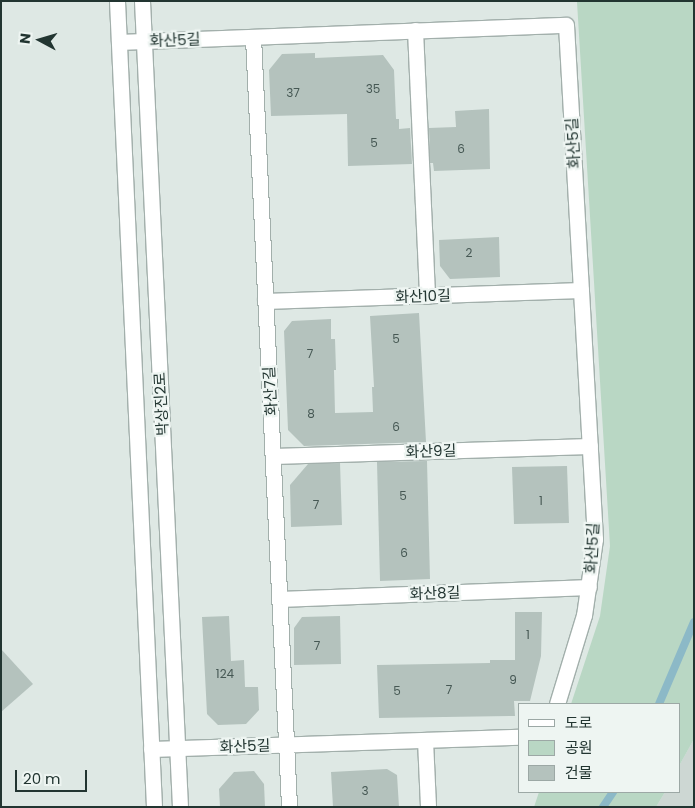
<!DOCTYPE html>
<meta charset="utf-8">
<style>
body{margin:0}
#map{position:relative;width:695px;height:808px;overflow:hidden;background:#dee8e4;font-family:Poppins,"Noto Sans KR",sans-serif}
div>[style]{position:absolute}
.built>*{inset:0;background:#cdd7d3}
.green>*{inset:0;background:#b9d7c4}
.stream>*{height:8px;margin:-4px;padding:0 4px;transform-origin:4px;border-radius:4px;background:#8cb9c7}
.building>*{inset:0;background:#b4c2bd}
.roads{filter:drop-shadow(1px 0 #a2afab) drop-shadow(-1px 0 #a2afab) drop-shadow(0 1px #a2afab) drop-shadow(0 -1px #a2afab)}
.minor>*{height:15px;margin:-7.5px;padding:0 7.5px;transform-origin:7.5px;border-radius:7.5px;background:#fff}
.tertiary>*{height:15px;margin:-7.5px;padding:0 7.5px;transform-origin:7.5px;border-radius:7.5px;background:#fff}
span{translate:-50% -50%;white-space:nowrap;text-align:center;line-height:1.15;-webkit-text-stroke:4.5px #eef5f2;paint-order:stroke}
.number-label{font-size:12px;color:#465854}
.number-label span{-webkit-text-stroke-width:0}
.street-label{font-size:15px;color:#223531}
.frame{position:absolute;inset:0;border:2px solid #223531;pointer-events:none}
.legend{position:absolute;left:518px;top:703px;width:162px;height:90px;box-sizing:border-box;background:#eef5f2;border:1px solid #9ca8a5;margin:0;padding:6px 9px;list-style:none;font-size:15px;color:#223531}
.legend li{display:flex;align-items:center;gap:10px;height:25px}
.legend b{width:25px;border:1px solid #9ca8a5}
.north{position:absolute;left:15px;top:15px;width:50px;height:50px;-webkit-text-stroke:4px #eef5f2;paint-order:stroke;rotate:276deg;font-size:14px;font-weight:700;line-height:20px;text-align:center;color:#223531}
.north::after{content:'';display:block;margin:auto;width:18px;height:22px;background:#223531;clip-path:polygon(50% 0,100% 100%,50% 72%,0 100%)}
.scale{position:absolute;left:15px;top:770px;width:72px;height:22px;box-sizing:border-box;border:2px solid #223531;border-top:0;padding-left:6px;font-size:15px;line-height:18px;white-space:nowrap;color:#223531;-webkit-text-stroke:4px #eef5f2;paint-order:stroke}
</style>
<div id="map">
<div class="built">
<i style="clip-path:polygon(694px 739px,694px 807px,656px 807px,665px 792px,679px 792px,679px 766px)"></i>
</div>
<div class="green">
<i style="clip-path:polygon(694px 1px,694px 739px,679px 766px,679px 704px,571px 704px,600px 616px,610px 546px,577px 2px)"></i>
<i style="clip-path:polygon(539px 792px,665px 792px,656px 807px,534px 807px)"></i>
</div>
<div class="stream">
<i style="left:659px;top:704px;width:89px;rotate:-66.9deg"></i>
<i style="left:603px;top:807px;width:18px;rotate:-56deg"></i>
</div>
<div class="building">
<i style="clip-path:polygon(315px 53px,315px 58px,383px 55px,394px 70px,396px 119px,399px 119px,399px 129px,410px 128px,412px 164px,348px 166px,347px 114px,271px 116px,269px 70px,282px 54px)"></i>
<i style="clip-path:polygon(489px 109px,490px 169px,434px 171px,433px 163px,430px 163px,429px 128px,456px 127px,455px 111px)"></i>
<i style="clip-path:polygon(499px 237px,500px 277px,450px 279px,440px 266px,439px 240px)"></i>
<i style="clip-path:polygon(419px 313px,426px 442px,304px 446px,288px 430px,284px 331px,292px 321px,331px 319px,331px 339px,335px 339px,336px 370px,334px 370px,335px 413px,373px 412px,372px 387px,374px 387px,370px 316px)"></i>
<i style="clip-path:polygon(427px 461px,430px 579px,380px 581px,377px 462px)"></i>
<i style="clip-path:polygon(340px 463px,342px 525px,291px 527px,290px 485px,308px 464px)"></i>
<i style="clip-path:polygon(567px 466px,569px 523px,514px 524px,512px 467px)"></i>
<i style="clip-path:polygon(515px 612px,542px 612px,541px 656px,530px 701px,514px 701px,515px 716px,379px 718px,377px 665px,490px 663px,490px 660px,515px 660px)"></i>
<i style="clip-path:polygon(229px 616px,231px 661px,244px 660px,245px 687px,258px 687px,259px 710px,246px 724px,218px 725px,207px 714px,202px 617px)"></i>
<i style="clip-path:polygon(340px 616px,341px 664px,294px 665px,294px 628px,302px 617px)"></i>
<i style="clip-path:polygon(1px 649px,33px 684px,1px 712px)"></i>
<i style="clip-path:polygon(387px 769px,397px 775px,399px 807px,333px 807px,331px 772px)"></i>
<i style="clip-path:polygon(254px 771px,264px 784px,265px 807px,220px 807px,219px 789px,234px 772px)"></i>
</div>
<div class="roads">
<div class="minor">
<i style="left:415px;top:30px;width:266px;rotate:87.4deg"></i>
<i style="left:253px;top:37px;width:771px;rotate:87.32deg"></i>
<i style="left:119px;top:42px;width:447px;rotate:-2.2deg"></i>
<i style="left:566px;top:25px;width:515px;rotate:86.77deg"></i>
<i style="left:595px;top:539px;width:77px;rotate:98.2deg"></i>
<i style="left:584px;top:615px;width:93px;rotate:106.9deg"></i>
<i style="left:265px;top:301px;width:316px;rotate:-2deg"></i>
<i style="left:273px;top:456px;width:317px;rotate:-1.8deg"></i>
<i style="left:280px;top:599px;width:309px;rotate:-2.2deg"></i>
<i style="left:425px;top:740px;width:67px;rotate:87.4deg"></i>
<i style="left:151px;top:749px;width:368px;rotate:-1.9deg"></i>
</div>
<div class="tertiary">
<i style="left:117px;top:1px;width:807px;rotate:87.37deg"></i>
<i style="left:142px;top:1px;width:807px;rotate:87.3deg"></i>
</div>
</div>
<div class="number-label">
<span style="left:373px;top:89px">35</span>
<span style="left:293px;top:93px">37</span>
<span style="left:374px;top:143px">5</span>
<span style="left:461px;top:149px">6</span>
<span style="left:469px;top:253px">2</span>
<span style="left:396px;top:339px">5</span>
<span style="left:310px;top:354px">7</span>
<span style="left:311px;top:414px">8</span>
<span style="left:396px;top:427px">6</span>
<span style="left:403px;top:496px">5</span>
<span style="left:541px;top:501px">1</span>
<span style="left:316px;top:505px">7</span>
<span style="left:404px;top:553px">6</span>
<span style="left:528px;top:635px">1</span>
<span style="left:317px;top:646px">7</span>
<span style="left:225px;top:674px">124</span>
<span style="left:513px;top:680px">9</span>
<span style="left:449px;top:690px">7</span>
<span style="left:397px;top:691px">5</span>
<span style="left:365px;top:791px">3</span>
</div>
<div class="street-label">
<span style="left:175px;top:40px;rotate:-2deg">화산5길</span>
<span style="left:573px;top:143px;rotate:-93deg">화산5길</span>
<span style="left:423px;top:296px;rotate:-2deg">화산10길</span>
<span style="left:270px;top:391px;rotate:-93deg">화산7길</span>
<span style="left:161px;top:404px;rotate:-93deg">박상진2로</span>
<span style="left:431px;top:451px;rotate:-2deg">화산9길</span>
<span style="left:592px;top:548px;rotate:-87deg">화산5길</span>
<span style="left:435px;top:593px;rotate:-2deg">화산8길</span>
<span style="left:245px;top:746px;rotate:-2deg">화산5길</span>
</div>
<div class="frame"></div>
<ul class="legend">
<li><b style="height:6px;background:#fff"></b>도로</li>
<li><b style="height:14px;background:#b9d7c4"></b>공원</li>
<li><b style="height:14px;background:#b4c2bd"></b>건물</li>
</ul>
<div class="north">N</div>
<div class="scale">20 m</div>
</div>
